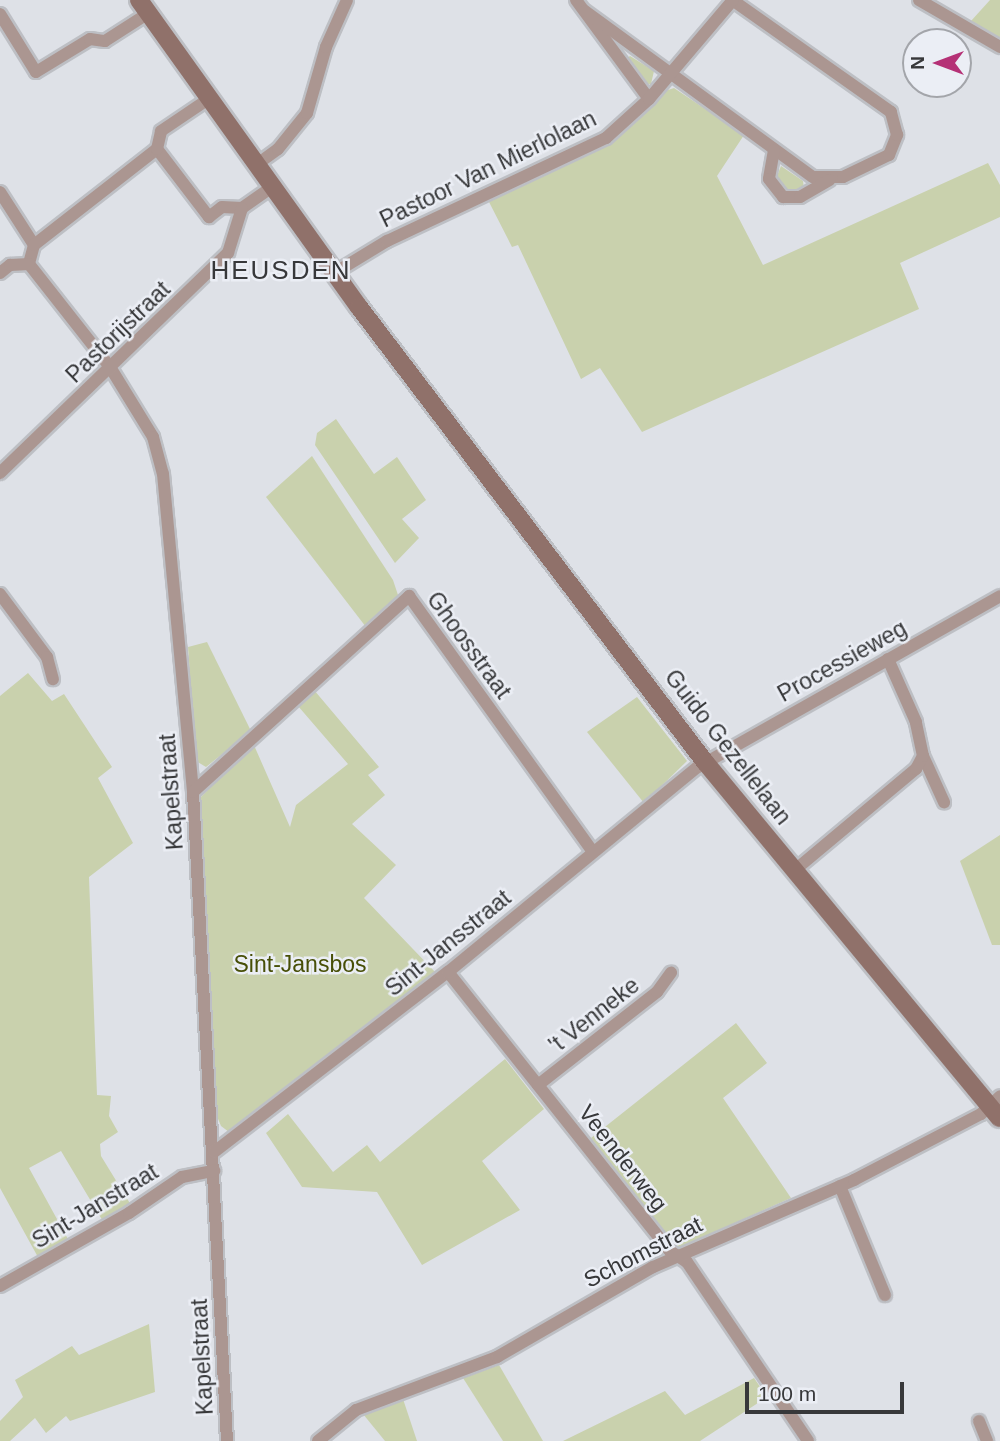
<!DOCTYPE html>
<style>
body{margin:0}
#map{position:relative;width:1000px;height:1441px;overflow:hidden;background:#dee1e7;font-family:Arial,sans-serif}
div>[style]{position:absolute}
.green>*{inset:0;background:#c9d1ad}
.roads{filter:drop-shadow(2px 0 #bdbfc4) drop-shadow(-2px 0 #bdbfc4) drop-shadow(0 2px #bdbfc4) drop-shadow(0 -2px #bdbfc4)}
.street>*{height:12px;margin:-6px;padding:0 6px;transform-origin:6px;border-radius:6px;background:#ab9691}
.secondary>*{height:18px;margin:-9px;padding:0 9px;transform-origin:9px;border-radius:9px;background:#90716a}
span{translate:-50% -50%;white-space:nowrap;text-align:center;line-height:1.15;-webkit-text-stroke:5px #ebeef5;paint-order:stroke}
.street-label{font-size:23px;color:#37383a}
.park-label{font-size:23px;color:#474f07}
.quarter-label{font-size:26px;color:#37383a;letter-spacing:2px}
.north{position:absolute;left:902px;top:28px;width:70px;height:70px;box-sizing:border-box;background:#ebeef5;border:2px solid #a3a5aa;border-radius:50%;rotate:270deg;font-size:19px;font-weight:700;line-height:28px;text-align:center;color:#37383a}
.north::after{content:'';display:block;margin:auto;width:24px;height:32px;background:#b53176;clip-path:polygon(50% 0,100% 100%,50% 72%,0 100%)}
.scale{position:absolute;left:745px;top:1382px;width:159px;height:32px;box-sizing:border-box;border:4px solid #37383a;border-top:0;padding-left:9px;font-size:21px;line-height:24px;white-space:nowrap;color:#37383a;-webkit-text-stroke:5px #ebeef5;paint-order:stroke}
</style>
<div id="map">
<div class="green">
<i style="clip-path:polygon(990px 0,1000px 0,1000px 39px,971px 21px)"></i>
<i style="clip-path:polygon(630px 56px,654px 71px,651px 84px,644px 85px,626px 59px)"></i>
<i style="clip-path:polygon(674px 88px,744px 135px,717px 176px,763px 265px,988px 163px,1000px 185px,1000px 217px,900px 263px,919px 309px,642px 432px,600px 368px,581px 379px,518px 245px,512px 247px,488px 200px,595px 149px,662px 92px)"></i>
<i style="clip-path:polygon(781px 166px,803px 181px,804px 189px,793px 194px,783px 190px,775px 181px)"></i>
<i style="clip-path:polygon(336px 419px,374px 474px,397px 457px,426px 500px,402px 519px,419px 538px,395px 563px,315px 445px,317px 433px)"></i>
<i style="clip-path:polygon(312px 456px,393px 580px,399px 598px,366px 627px,266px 497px)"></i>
<i style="clip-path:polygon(207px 642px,251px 731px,206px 767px,196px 761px,188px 647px)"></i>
<i style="clip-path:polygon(28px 673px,52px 701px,64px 694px,112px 767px,98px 778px,133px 843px,89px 877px,97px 1095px,111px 1096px,109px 1116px,118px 1132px,100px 1144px,101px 1156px,131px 1205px,104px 1223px,61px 1151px,29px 1168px,69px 1241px,39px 1259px,0 1188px,0 696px)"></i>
<i style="clip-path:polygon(314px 690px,379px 767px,368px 775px,385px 795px,352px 824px,396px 865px,364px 898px,436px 973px,229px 1132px,221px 1126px,216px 1114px,199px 799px,253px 743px,290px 827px,296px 805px,348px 764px,298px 706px)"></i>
<i style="clip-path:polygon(637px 697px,687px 761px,644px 803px,587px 732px)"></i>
<i style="clip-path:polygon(1000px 835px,1000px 945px,992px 945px,960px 861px)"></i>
<i style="clip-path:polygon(736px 1023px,767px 1063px,723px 1098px,791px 1198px,676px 1249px,591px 1138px)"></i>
<i style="clip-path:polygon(505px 1059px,544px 1109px,482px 1161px,520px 1210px,422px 1265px,377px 1192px,302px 1187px,266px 1133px,288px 1114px,333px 1172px,367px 1145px,380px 1162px)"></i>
<i style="clip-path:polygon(149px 1324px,155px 1392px,70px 1421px,66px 1416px,46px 1433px,35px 1418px,10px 1441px,0 1441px,0 1421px,23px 1397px,15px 1380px,72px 1346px,79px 1355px)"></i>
<i style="clip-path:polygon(499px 1365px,543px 1441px,503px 1441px,463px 1378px)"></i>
<i style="clip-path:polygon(754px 1378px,767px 1397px,700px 1441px,563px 1441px,665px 1391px,685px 1415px)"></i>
<i style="clip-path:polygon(402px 1396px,417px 1441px,385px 1441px,363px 1414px)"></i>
</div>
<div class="roads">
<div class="street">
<i style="left:576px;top:0;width:123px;rotate:53.6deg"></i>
<i style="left:919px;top:0;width:94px;rotate:30.1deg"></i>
<i style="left:585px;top:11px;width:282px;rotate:36.1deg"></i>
<i style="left:813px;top:177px;width:30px"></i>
<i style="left:843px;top:177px;width:51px;rotate:-25.6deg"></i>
<i style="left:889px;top:155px;width:22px;rotate:-68deg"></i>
<i style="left:897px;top:135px;width:24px;rotate:-105deg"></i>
<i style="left:891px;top:112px;width:194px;rotate:-144.8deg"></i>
<i style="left:0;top:14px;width:68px;rotate:58.2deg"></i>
<i style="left:36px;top:72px;width:63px;rotate:-31.4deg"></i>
<i style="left:90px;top:39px;width:15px;rotate:8deg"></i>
<i style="left:105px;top:41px;width:50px;rotate:-32.7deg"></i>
<i style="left:157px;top:149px;width:86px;rotate:52.6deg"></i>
<i style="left:209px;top:217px;width:16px;rotate:-38deg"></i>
<i style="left:222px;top:207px;width:20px;rotate:3deg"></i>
<i style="left:242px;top:208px;width:37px;rotate:-35deg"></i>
<i style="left:774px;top:150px;width:29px;rotate:100deg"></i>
<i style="left:769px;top:179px;width:23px;rotate:52deg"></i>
<i style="left:783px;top:197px;width:17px"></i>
<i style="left:800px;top:197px;width:34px;rotate:-30deg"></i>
<i style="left:256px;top:165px;width:27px;rotate:-36deg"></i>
<i style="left:278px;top:149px;width:46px;rotate:-51.1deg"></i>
<i style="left:307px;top:113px;width:69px;rotate:-73.9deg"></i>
<i style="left:326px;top:47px;width:51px;rotate:-65.9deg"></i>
<i style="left:0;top:192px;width:63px;rotate:57.3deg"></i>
<i style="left:34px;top:245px;width:20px;rotate:105deg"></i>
<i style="left:34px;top:245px;width:156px;rotate:-38deg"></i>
<i style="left:157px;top:149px;width:18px;rotate:-77deg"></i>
<i style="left:161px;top:131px;width:55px;rotate:-34deg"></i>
<i style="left:29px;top:264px;width:131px;rotate:51.8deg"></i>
<i style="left:110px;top:367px;width:82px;rotate:58.4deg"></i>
<i style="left:153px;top:437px;width:38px;rotate:75deg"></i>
<i style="left:163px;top:474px;width:319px;rotate:84.6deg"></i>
<i style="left:193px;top:792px;width:650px;rotate:87deg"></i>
<i style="left:336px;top:272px;width:60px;rotate:-31.3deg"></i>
<i style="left:387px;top:241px;width:242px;rotate:-25.2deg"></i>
<i style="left:606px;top:138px;width:58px;rotate:-42.2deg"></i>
<i style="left:649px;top:99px;width:130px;rotate:-49.7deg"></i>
<i style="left:0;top:273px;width:13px;rotate:-39deg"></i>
<i style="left:10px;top:265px;width:19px;rotate:-3deg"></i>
<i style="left:0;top:473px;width:317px;rotate:-44deg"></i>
<i style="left:228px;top:253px;width:47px;rotate:-72.7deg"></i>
<i style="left:0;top:594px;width:79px;rotate:53.3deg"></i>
<i style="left:47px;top:657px;width:23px;rotate:75deg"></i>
<i style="left:923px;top:756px;width:51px;rotate:65.5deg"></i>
<i style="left:193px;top:792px;width:292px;rotate:-42.2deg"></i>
<i style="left:409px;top:596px;width:315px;rotate:54.3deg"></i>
<i style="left:795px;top:870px;width:158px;rotate:-39.9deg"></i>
<i style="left:916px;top:769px;width:15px;rotate:-62deg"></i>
<i style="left:923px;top:756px;width:35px;rotate:-102deg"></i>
<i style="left:916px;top:722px;width:69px;rotate:-114deg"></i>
<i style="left:448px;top:972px;width:357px;rotate:51.5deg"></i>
<i style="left:670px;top:1251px;width:20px;rotate:33deg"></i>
<i style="left:687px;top:1262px;width:216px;rotate:55.9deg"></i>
<i style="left:538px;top:1085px;width:151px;rotate:-38deg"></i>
<i style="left:657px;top:992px;width:24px;rotate:-54deg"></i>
<i style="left:214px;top:1152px;width:295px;rotate:-37.6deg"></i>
<i style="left:448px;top:972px;width:323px;rotate:-39.4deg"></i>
<i style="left:698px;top:767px;width:347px;rotate:-29.5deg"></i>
<i style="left:840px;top:1186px;width:118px;rotate:67.6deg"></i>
<i style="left:0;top:1286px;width:148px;rotate:-29.5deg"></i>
<i style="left:129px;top:1213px;width:64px;rotate:-34.2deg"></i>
<i style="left:182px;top:1177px;width:33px;rotate:-11deg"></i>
<i style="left:979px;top:1421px;width:22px;rotate:68deg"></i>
<i style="left:318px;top:1441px;width:49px;rotate:-39.2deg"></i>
<i style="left:356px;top:1410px;width:151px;rotate:-20.6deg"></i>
<i style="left:497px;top:1357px;width:180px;rotate:-30deg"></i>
<i style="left:653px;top:1267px;width:219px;rotate:-23.4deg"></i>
<i style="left:854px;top:1180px;width:143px;rotate:-27.5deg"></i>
<i style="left:981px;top:1114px;width:26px;rotate:-43deg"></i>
</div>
<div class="secondary">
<i style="left:139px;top:0;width:378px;rotate:54.4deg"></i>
<i style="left:359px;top:307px;width:572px;rotate:52.75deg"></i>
<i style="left:705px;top:762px;width:462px;rotate:50.4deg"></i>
</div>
</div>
<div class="street-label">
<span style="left:488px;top:169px;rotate:-26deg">Pastoor Van Mierlolaan</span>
<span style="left:118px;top:332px;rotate:-44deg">Pastorijstraat</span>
<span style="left:469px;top:645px;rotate:54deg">Ghoosstraat</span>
<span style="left:842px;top:661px;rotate:-29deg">Processieweg</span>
<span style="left:728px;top:747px;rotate:52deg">Guido Gezellelaan</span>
<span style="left:171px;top:792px;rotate:-94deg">Kapelstraat</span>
<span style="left:448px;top:943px;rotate:-39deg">Sint-Jansstraat</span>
<span style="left:594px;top:1015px;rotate:-38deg">'t Venneke</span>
<span style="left:623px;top:1158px;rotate:52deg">Veenderweg</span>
<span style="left:95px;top:1206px;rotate:-31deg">Sint-Janstraat</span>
<span style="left:643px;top:1252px;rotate:-27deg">Schomstraat</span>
<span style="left:202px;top:1357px;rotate:-93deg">Kapelstraat</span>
</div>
<div class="park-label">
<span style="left:300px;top:964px">Sint-Jansbos</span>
</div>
<div class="quarter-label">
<span style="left:281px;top:271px">HEUSDEN</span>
</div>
<div class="north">N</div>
<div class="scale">100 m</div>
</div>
